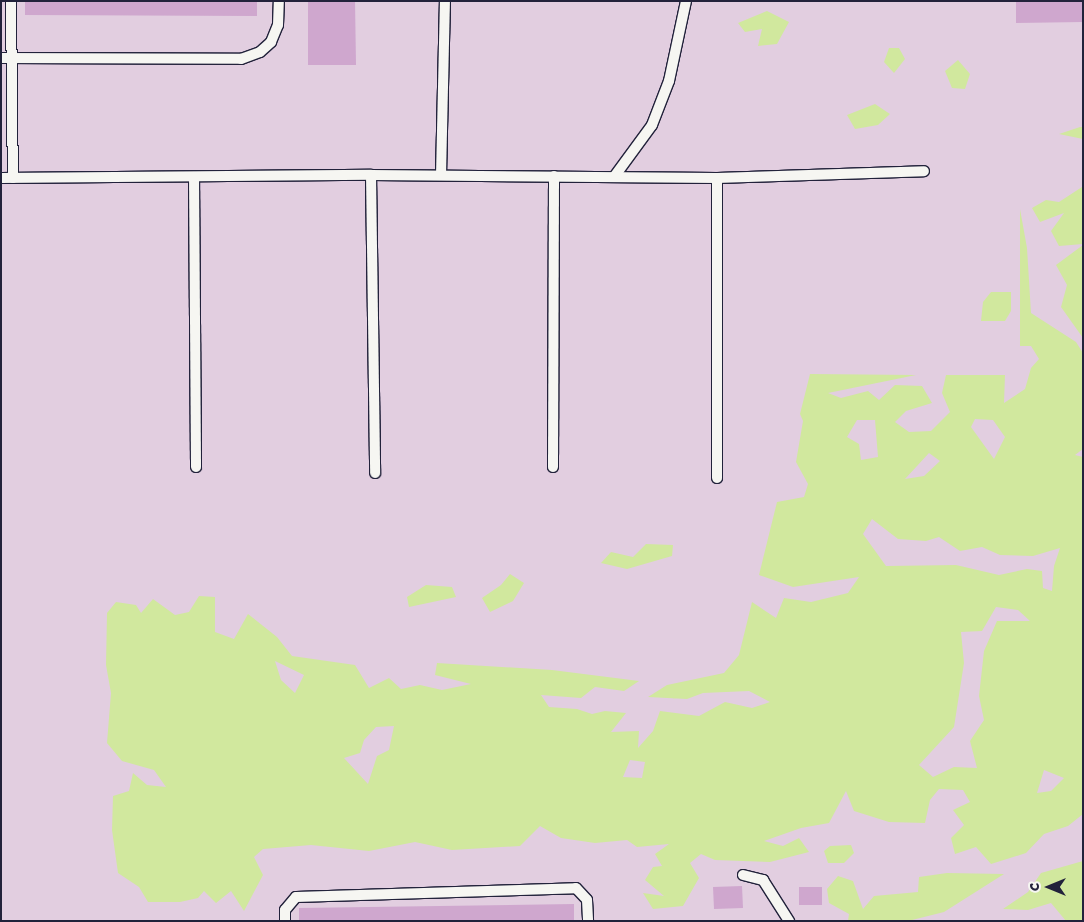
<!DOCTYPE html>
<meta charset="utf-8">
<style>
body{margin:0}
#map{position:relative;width:1084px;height:922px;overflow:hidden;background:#eadee7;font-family:"Shantell Sans",sans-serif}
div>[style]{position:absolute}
.built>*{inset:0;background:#e2cee0}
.green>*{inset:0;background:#d1e89e}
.building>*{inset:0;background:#cfa7ce}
.roads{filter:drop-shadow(1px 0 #22223b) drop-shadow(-1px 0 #22223b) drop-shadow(0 1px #22223b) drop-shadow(0 -1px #22223b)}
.lane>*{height:10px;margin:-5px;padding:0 5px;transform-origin:5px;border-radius:5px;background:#f6f6f2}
span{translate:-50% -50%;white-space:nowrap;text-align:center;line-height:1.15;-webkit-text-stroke:5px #f6f6f2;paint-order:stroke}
.frame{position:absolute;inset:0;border:2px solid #22223b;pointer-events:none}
.north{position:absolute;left:1024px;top:862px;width:50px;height:50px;-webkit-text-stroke:4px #f6f6f2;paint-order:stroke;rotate:270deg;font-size:14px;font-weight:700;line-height:20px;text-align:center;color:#22223b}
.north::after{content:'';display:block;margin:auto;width:18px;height:22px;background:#22223b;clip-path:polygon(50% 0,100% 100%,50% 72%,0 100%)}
</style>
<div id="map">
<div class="built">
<i style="clip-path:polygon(1px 1px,1083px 1px,1083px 921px,1px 921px)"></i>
</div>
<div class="green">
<i style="clip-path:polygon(767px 11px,789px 22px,777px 44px,758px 46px,762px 29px,745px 32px,738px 23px)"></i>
<i style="clip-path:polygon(889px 48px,899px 48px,905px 59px,894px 73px,884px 62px)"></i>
<i style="clip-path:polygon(958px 60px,970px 74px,965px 89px,952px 88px,945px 71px)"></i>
<i style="clip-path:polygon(875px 104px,890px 114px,878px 125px,855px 129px,847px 115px)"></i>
<i style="clip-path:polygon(1080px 127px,1083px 127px,1083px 139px,1059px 134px)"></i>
<i style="clip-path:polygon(1083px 181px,1083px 244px,1059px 246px,1051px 231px,1064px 213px,1040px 222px,1032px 208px,1046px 200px,1059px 202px,1082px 187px)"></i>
<i style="clip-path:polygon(evenodd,1020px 209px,1027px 248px,1031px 313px,1076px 342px,1083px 353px,1083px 449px,1075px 455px,1083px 457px,1083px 814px,1068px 826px,1044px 834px,1026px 853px,991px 864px,976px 847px,955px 854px,951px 838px,964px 825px,953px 810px,970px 802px,963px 790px,939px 789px,930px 800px,925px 823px,889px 822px,854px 811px,846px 791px,829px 823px,801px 828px,764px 841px,783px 846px,799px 838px,809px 852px,770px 862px,715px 860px,701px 854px,690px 863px,699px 878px,683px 906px,653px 909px,643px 893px,664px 896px,645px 880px,653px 867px,662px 866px,655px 854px,669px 844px,637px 847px,627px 840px,595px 843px,561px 838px,540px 826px,520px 846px,452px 850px,415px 842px,369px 851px,311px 845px,263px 849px,254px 857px,263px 875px,244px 911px,231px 891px,216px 903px,204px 891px,198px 898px,180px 902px,148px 902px,139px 887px,118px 873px,112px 830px,113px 796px,129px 791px,133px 773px,147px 785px,166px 787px,154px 770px,122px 761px,107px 743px,111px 693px,106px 665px,107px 613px,116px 602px,136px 605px,141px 613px,153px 599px,175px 615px,189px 612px,199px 596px,215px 597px,215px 632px,234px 639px,248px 614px,277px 637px,292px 656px,355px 665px,369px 688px,389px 678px,401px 689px,420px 685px,442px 690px,471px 684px,435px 675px,437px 663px,552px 670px,639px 681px,624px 691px,595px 687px,581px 698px,541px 695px,549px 707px,577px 709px,592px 714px,605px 711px,626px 713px,611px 732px,639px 731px,638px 748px,653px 731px,660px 711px,699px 716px,725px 702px,752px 708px,770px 702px,749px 691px,703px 693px,687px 699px,648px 697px,667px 685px,724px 673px,739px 655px,752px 602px,776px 618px,784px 598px,811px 602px,848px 593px,859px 577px,793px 587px,759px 575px,777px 502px,804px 497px,808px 484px,796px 462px,803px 421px,800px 414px,810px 374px,916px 375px,828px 393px,841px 398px,868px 391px,879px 400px,895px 385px,922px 386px,932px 403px,906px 411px,895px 422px,909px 432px,931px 431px,950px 412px,942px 393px,946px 375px,1005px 375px,1004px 403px,1025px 389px,1031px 368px,1039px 359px,1031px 346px,1020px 346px,1020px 209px,975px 419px,993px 420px,1005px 437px,994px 459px,971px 427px,975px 419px,1020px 209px,857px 420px,875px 420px,878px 457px,861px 460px,859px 444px,847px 437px,857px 420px,1020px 209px,929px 453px,940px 461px,924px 476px,905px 479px,929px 453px,1020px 209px,872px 519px,898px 539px,926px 541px,939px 537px,960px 551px,982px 547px,1000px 555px,1033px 556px,1060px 548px,1054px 566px,1052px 591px,1043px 588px,1042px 571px,1027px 569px,999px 575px,956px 565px,886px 566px,863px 534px,872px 519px,1020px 209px,996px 607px,1018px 610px,1030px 621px,997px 621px,984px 651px,979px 696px,984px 720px,970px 741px,977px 768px,954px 767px,933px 777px,919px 765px,954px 727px,964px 663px,961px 632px,982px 631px,996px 607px,1020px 209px,275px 661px,304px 675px,295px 693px,281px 680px,275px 661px,1020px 209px,394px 726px,389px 750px,377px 756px,368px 784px,344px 758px,360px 753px,364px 740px,376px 727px,394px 726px,1020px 209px,630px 760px,645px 762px,642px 778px,623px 777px,630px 760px,1020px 209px,1044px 770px,1064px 778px,1051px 791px,1037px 793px,1044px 770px)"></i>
<i style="clip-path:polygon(1083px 245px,1083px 338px,1061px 307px,1067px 285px,1056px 265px)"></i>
<i style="clip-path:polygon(991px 292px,1011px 292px,1011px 311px,1005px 321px,981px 321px,983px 302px)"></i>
<i style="clip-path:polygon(646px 544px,673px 545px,672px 556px,627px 569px,601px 563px,611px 552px,633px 557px)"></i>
<i style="clip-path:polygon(510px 574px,524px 583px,513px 601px,490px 612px,482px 598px,501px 585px)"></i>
<i style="clip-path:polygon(426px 585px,452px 587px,456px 597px,409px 607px,407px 597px)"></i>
<i style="clip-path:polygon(851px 845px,854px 853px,844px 863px,828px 863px,824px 851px,830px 846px)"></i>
<i style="clip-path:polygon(1083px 861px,1083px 921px,1066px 921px,1051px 903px,1028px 910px,1003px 909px,1028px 892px,1041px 873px)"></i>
<i style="clip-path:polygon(947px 873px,1004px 874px,944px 912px,908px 921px,848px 921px,849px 914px,829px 903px,827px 889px,838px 876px,853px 881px,863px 909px,874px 896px,918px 892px,919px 877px)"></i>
</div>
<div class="building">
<i style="clip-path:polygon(25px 1px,257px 1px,257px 16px,25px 15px)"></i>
<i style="clip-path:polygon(308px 1px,355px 1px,356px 65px,308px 65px)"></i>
<i style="clip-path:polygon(1016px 1px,1083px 1px,1083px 22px,1016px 23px)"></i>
<i style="clip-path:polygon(742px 886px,743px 908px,714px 909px,713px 887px)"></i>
<i style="clip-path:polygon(799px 887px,822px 887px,822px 905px,799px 905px)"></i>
<i style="clip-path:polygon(574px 904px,574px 921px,299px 921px,299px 908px)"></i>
</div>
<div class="roads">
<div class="lane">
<i style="left:11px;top:1px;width:177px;rotate:89.4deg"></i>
<i style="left:1px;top:58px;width:240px;rotate:0.2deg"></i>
<i style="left:241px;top:59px;width:20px;rotate:-20deg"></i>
<i style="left:260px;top:52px;width:15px;rotate:-42deg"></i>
<i style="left:271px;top:42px;width:18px;rotate:-68deg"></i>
<i style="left:278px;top:25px;width:24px;rotate:-88deg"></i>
<i style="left:371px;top:175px;width:298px;rotate:89.2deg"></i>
<i style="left:441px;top:175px;width:174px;rotate:-88.7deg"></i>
<i style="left:194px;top:177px;width:290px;rotate:89.6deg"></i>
<i style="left:614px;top:177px;width:64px;rotate:-53.8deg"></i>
<i style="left:652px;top:125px;width:47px;rotate:-68.9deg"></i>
<i style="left:669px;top:81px;width:82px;rotate:-78deg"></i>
<i style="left:1px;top:178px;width:370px;rotate:-0.5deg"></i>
<i style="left:371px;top:175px;width:346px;rotate:0.5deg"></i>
<i style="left:717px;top:178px;width:207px;rotate:-1.9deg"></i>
<i style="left:717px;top:178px;width:300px;rotate:90deg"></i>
<i style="left:553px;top:467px;width:291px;rotate:-89.8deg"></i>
<i style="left:743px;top:875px;width:21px;rotate:14deg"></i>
<i style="left:763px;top:880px;width:49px;rotate:57.6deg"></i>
<i style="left:285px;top:921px;width:11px;rotate:-90deg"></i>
<i style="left:285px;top:910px;width:17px;rotate:-50deg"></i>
<i style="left:296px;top:897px;width:280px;rotate:-1.8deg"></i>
<i style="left:576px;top:888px;width:16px;rotate:47deg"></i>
<i style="left:587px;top:900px;width:21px;rotate:87deg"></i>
</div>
</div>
<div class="frame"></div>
<div class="north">С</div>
</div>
